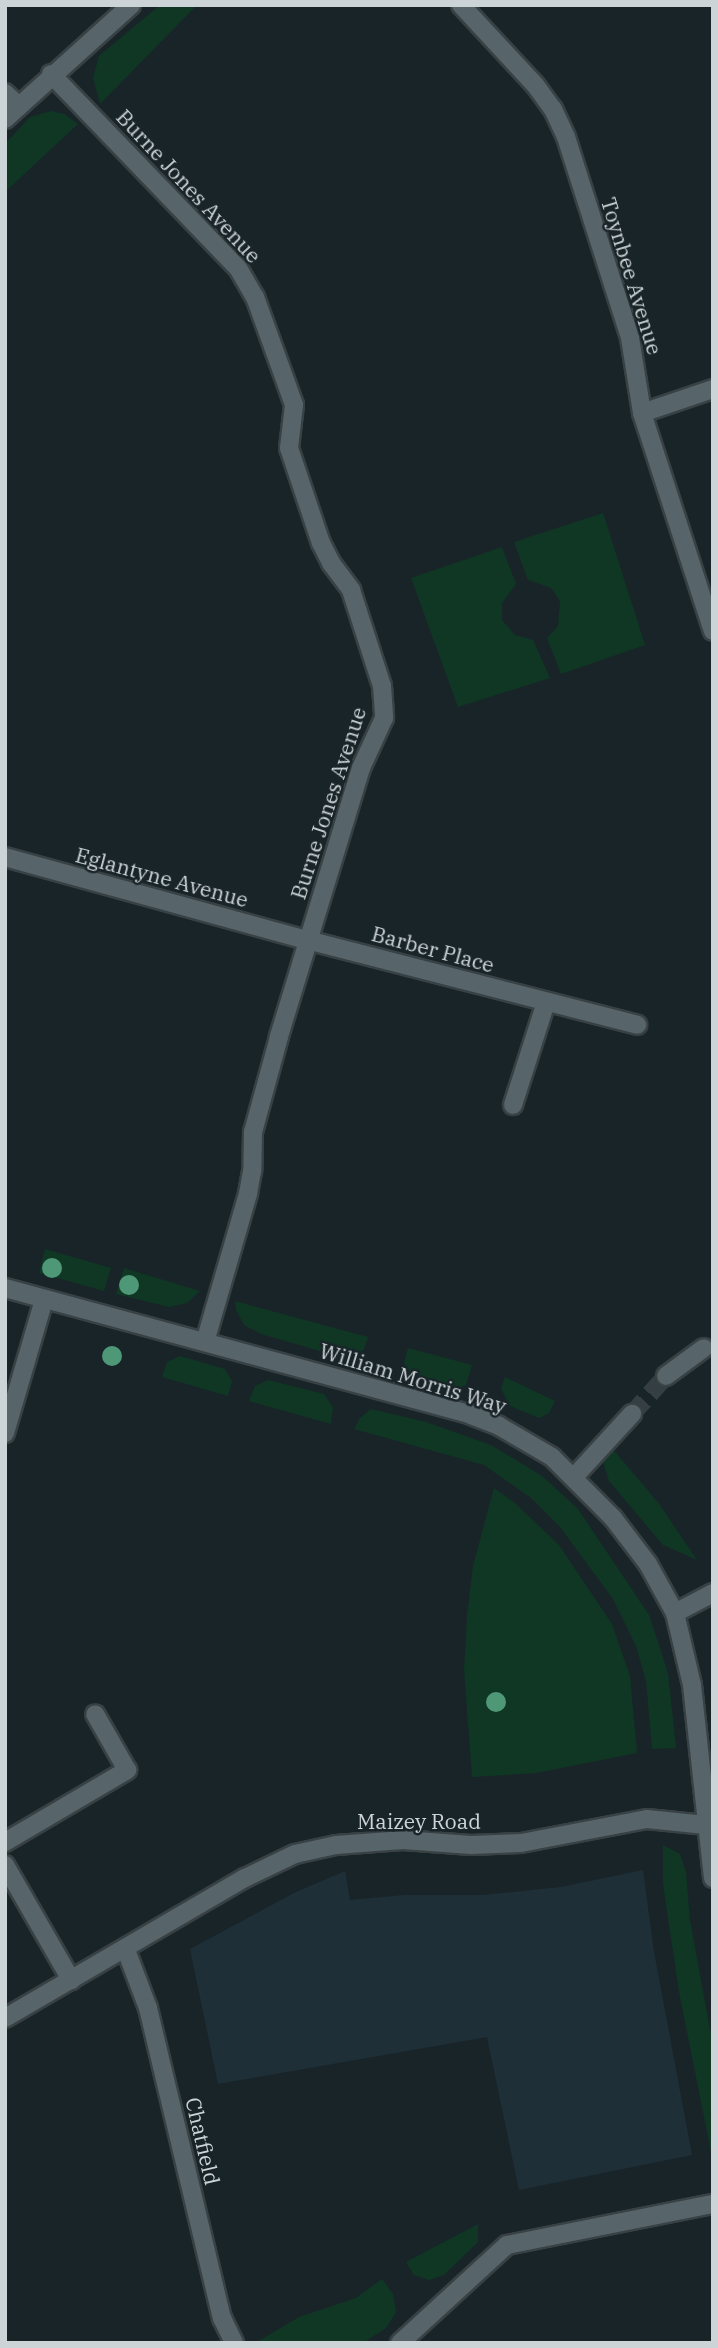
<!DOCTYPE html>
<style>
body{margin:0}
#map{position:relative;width:718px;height:2348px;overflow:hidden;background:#192429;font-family:"IBM Plex Serif",serif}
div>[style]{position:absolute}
.built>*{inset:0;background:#1e2f37}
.green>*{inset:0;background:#0f3724}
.minor-tunnel>*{height:18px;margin-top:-9px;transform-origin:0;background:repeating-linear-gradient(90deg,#343e43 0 18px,transparent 0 27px)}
.roads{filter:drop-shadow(2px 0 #384144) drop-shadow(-2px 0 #384144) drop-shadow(0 2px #384144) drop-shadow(0 -2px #384144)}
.minor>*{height:18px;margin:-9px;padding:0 9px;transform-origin:9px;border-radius:9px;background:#57646a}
.trees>*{width:20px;height:20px;margin:-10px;border-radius:50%;background:#4e9877}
span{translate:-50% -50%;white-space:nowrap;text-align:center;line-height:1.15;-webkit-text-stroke:5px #192429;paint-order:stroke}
.street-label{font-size:21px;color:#cdd4d7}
.frame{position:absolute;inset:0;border:7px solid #cdd4d7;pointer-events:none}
</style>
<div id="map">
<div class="built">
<i style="clip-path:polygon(643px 1870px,654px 1952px,692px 2155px,519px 2190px,487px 2037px,218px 2084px,190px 1949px,296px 1892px,345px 1871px,350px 1900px,404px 1895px,484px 1895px,561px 1887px)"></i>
</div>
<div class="green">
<i style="clip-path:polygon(160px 5px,197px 5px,100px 104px,93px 78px,99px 56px)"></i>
<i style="clip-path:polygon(51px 111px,64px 114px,78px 124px,5px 192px,5px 144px,30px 117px)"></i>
<i style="clip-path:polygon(603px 513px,645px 645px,561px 674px,547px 638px,558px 626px,560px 601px,551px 588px,528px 580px,514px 542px)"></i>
<i style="clip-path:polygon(502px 547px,516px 584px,502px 603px,502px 620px,515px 635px,533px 640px,550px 678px,458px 707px,411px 578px)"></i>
<i style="clip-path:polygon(45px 1249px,111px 1268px,104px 1291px,39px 1273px)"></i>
<i style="clip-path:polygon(124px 1268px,200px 1291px,187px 1303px,169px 1307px,116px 1294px)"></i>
<i style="clip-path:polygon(235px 1301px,368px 1337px,364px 1349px,351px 1360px,261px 1334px,244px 1325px,236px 1310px)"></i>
<i style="clip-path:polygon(408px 1348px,472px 1365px,466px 1385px,458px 1389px,412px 1375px,404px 1363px)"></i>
<i style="clip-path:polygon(180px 1356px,225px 1369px,232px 1381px,228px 1396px,162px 1377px,167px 1362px)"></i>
<i style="clip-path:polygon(505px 1377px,555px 1401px,549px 1413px,539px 1418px,510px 1406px,501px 1389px)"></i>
<i style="clip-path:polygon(268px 1380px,324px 1394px,333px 1407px,331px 1424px,249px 1401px,255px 1386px)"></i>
<i style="clip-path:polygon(371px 1409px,426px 1422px,491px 1445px,542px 1476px,578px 1509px,649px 1615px,668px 1673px,676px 1748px,652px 1749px,646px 1681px,636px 1646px,613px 1599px,560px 1527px,531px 1498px,484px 1465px,354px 1429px,360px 1418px)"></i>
<i style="clip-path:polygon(612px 1448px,660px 1505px,697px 1560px,663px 1545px,609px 1481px,603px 1462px)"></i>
<i style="clip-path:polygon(494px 1488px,515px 1503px,559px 1545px,612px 1624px,630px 1676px,637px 1753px,536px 1773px,472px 1777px,464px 1670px,467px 1616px,473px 1566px)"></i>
<i style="clip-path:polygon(663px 1845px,680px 1854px,686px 1872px,690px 1920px,713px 2046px,713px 2162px,679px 1992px,663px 1884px)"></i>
<i style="clip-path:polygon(478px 2224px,478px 2242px,444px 2275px,429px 2280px,414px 2275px,406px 2262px)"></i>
<i style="clip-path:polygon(382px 2279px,393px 2294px,396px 2312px,386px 2328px,363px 2343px,257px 2342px,299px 2317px,356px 2298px)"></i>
</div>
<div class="minor-tunnel">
<i style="left:632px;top:1414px;width:51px;rotate:-48.2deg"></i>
</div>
<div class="roads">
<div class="minor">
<i style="left:461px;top:5px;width:110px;rotate:47.2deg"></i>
<i style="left:536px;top:86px;width:29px;rotate:54deg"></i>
<i style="left:553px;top:109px;width:31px;rotate:65deg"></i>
<i style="left:566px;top:137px;width:211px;rotate:72.3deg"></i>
<i style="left:630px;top:338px;width:76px;rotate:80.9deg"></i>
<i style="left:642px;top:413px;width:229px;rotate:72deg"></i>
<i style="left:51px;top:74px;width:269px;rotate:46.1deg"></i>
<i style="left:238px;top:268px;width:34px;rotate:60deg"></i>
<i style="left:255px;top:297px;width:115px;rotate:70.1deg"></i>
<i style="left:294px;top:405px;width:43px;rotate:96.6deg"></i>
<i style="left:289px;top:448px;width:100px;rotate:71.4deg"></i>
<i style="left:321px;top:543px;width:22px;rotate:63deg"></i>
<i style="left:331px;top:563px;width:34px;rotate:53deg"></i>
<i style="left:351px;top:590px;width:101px;rotate:72.1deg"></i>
<i style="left:382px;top:686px;width:32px;rotate:86deg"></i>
<i style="left:384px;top:718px;width:55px;rotate:114.7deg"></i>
<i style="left:361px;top:768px;width:281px;rotate:107deg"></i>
<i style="left:279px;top:1037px;width:98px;rotate:105.3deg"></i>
<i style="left:253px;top:1132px;width:39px;rotate:91deg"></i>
<i style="left:252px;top:1171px;width:23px;rotate:100deg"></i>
<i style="left:248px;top:1194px;width:154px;rotate:106.2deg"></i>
<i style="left:5px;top:93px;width:18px;rotate:43deg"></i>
<i style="left:5px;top:119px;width:170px;rotate:-42.1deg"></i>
<i style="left:642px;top:413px;width:75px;rotate:-18.7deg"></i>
<i style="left:5px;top:857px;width:313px;rotate:15.4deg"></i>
<i style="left:307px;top:940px;width:341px;rotate:14.4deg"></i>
<i style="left:513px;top:1105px;width:108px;rotate:-72.2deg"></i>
<i style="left:5px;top:1288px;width:483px;rotate:15.2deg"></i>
<i style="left:471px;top:1415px;width:30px;rotate:21deg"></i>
<i style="left:499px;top:1426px;width:61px;rotate:30.3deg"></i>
<i style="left:552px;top:1457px;width:86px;rotate:45deg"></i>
<i style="left:613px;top:1518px;width:58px;rotate:52.7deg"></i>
<i style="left:648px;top:1564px;width:56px;rotate:61.1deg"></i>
<i style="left:675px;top:1613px;width:74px;rotate:76.7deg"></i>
<i style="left:692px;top:1685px;width:194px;rotate:83.8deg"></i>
<i style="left:666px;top:1376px;width:47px;rotate:-36.4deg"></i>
<i style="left:5px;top:1433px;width:139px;rotate:-73.7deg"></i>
<i style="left:574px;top:1477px;width:86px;rotate:-47.4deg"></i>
<i style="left:675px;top:1613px;width:43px;rotate:-27.8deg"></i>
<i style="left:5px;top:1842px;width:142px;rotate:-30.5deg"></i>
<i style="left:127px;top:1770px;width:64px;rotate:-119.7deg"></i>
<i style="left:5px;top:1865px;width:133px;rotate:60.1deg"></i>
<i style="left:126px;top:1950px;width:62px;rotate:69.2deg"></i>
<i style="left:148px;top:2008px;width:319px;rotate:76.6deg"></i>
<i style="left:222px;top:2318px;width:28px;rotate:64deg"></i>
<i style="left:5px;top:2018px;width:278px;rotate:-30.3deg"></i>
<i style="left:245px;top:1878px;width:55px;rotate:-25.6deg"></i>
<i style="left:295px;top:1854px;width:42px;rotate:-12.4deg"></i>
<i style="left:336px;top:1845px;width:67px;rotate:-4.3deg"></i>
<i style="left:403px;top:1840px;width:68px;rotate:4.2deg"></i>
<i style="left:471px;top:1845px;width:50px;rotate:-2.3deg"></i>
<i style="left:521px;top:1843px;width:128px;rotate:-10.8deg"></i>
<i style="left:647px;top:1819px;width:59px;rotate:5.8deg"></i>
<i style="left:400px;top:2343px;width:145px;rotate:-42.5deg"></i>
<i style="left:507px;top:2245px;width:210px;rotate:-11.3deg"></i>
</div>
</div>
<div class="trees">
<i style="left:52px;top:1268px"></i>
<i style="left:129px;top:1285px"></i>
<i style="left:112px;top:1356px"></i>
<i style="left:496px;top:1702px"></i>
</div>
<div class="street-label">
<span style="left:189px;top:186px;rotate:47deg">Burne Jones Avenue</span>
<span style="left:632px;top:276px;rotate:73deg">Toynbee Avenue</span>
<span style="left:328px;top:803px;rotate:-72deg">Burne Jones Avenue</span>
<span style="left:162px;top:877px;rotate:15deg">Eglantyne Avenue</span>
<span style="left:433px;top:949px;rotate:15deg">Barber Place</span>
<span style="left:413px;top:1378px;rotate:17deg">William Morris Way</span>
<span style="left:419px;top:1821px">Maizey Road</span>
<span style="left:203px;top:2141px;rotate:77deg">Chatfield</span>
</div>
<div class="frame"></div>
</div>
